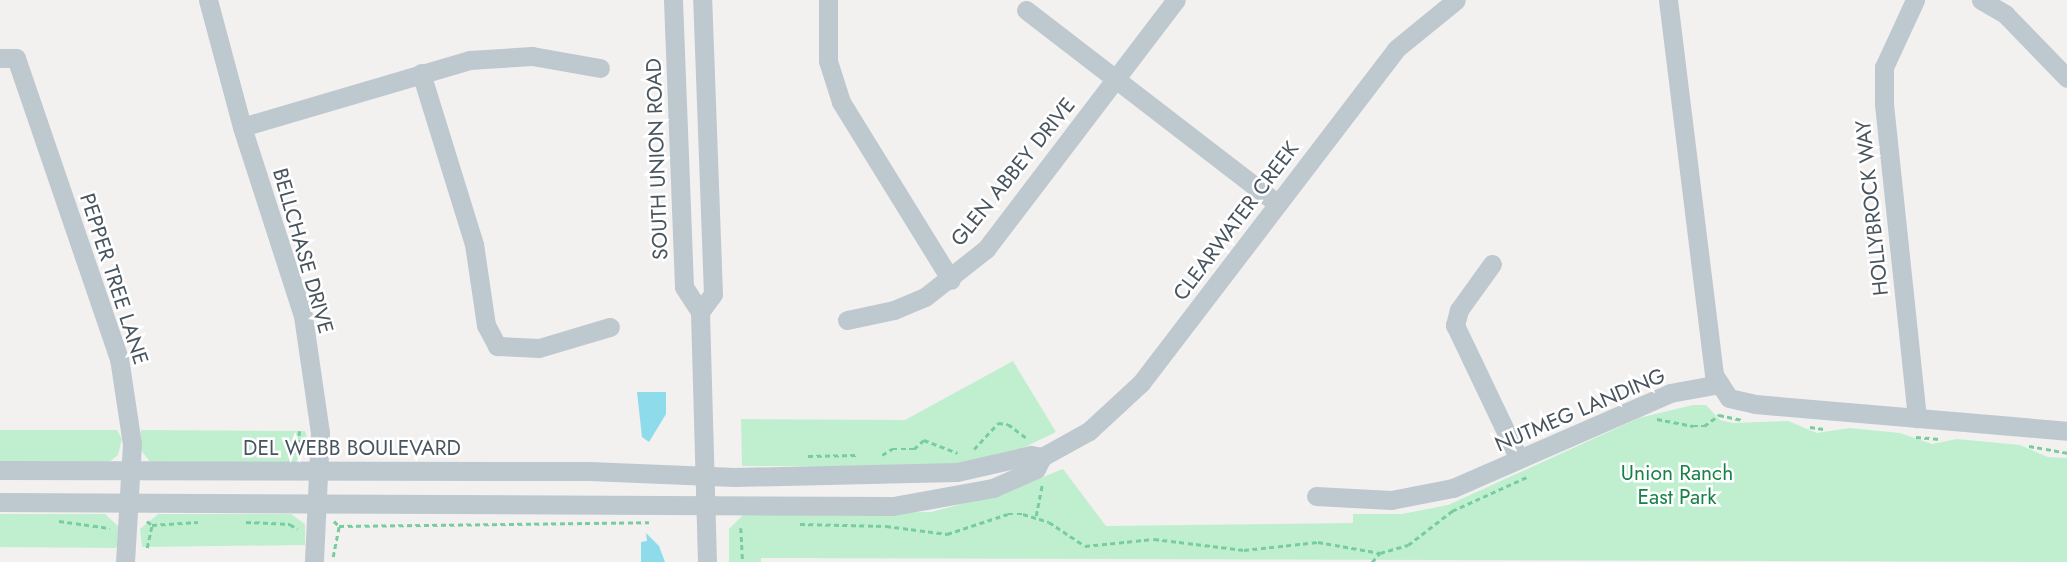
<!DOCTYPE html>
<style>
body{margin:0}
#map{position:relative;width:2067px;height:562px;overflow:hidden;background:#f3f0f0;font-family:Jost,sans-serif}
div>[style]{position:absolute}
.green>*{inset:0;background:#c0efd0}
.water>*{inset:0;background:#8edceb}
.path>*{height:2.5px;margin-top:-1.25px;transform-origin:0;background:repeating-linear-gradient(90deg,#78cd9f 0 5px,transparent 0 8.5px)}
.minor>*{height:19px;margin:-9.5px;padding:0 9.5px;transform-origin:9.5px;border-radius:9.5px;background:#bec8cf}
span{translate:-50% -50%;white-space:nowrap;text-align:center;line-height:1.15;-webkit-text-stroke:5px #fff;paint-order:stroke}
.street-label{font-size:21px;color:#48545e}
.park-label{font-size:21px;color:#188048}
</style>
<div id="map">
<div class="green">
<i style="clip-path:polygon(1013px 361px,1056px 432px,1019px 450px,943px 467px,742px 466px,741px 419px,905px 420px)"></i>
<i style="clip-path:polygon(1693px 405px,1706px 405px,1720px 420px,1733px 423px,1788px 421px,1817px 433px,1850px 428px,1900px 433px,1932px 444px,1957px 439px,2020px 445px,2048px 457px,2067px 458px,2067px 562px,761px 558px,761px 562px,729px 562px,729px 529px,744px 514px,931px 512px,997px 495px,1063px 469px,1106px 526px,1353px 523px,1353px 514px,1402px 514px,1448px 505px,1639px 418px)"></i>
<i style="clip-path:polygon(0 430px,117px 430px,122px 439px,118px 455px,108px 463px,0 463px)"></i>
<i style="clip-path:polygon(141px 430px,305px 431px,309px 444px,294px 464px,150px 462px,141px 450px)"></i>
<i style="clip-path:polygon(0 514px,105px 514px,120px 528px,121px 539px,116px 548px,0 547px)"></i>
<i style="clip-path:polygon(158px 514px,291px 514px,305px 524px,305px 545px,142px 547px,140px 529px)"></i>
</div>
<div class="water">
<i style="clip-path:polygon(637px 392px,666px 392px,666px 414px,649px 442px,642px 437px)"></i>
<i style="clip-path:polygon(646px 533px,659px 546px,665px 562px,641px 562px,641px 542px,647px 541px)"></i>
</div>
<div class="path">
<i style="left:1657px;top:419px;width:37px;rotate:11deg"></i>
<i style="left:1693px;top:426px;width:11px"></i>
<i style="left:1704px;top:426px;width:19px;rotate:-36deg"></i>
<i style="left:1719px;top:415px;width:25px;rotate:12deg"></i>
<i style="left:1810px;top:427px;width:14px;rotate:8deg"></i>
<i style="left:1916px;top:437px;width:24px;rotate:5deg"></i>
<i style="left:2029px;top:446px;width:39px;rotate:10deg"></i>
<i style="left:974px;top:449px;width:35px;rotate:-47deg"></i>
<i style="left:998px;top:423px;width:10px;rotate:6deg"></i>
<i style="left:1008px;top:424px;width:25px;rotate:37deg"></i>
<i style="left:298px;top:453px;width:22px;rotate:-87deg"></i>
<i style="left:882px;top:455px;width:12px;rotate:-31deg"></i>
<i style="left:892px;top:449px;width:22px"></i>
<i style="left:914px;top:449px;width:13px;rotate:-42deg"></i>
<i style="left:924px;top:440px;width:36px;rotate:21deg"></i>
<i style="left:808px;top:456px;width:50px;rotate:-1.1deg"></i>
<i style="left:1036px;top:516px;width:32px;rotate:-79deg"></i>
<i style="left:59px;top:521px;width:51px;rotate:7.8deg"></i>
<i style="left:147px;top:521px;width:6px;rotate:39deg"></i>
<i style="left:152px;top:525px;width:46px;rotate:-3.7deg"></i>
<i style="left:334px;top:521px;width:7px;rotate:45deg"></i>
<i style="left:339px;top:526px;width:310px;rotate:-0.7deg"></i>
<i style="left:246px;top:522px;width:44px;rotate:2.6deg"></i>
<i style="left:290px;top:524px;width:9px;rotate:36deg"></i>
<i style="left:800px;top:524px;width:86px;rotate:1.3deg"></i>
<i style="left:886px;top:526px;width:62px;rotate:7.5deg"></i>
<i style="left:947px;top:534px;width:64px;rotate:-18.2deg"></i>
<i style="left:1008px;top:514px;width:15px"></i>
<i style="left:1023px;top:514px;width:27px;rotate:17deg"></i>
<i style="left:1049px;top:522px;width:43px;rotate:33.7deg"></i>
<i style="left:1085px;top:546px;width:69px;rotate:-5.8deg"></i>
<i style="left:1154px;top:539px;width:91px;rotate:7deg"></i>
<i style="left:1244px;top:550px;width:74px;rotate:-6.2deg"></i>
<i style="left:1318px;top:542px;width:63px;rotate:10.1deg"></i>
<i style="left:1380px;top:553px;width:29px;rotate:-16deg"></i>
<i style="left:1408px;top:545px;width:56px;rotate:-37.7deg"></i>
<i style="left:1452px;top:511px;width:82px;rotate:-24.4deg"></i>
<i style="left:741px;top:528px;width:34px;rotate:87deg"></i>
<i style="left:147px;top:548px;width:24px;rotate:-78deg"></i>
<i style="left:333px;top:557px;width:32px;rotate:-79deg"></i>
<i style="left:1372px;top:562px;width:11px;rotate:-49deg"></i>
</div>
<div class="minor">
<i style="left:208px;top:0;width:131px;rotate:75deg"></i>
<i style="left:242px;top:127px;width:199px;rotate:72.1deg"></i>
<i style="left:303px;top:316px;width:118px;rotate:81.7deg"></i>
<i style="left:320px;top:433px;width:129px;rotate:92.7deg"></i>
<i style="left:673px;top:0;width:287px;rotate:87.8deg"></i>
<i style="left:684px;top:287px;width:30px;rotate:57deg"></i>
<i style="left:700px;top:312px;width:250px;rotate:88.4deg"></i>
<i style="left:828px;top:0;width:61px;rotate:90deg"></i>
<i style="left:828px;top:61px;width:43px;rotate:72.4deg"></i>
<i style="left:841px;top:102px;width:209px;rotate:58.3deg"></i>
<i style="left:1668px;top:0;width:378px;rotate:83deg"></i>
<i style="left:1714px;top:375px;width:27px;rotate:57deg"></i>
<i style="left:1729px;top:398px;width:27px;rotate:13deg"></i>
<i style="left:1755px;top:404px;width:313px;rotate:4.9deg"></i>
<i style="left:1915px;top:0;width:74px;rotate:114.8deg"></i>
<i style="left:1884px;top:67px;width:37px;rotate:90deg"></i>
<i style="left:1884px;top:104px;width:316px;rotate:84deg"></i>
<i style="left:1981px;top:0;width:28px;rotate:30deg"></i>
<i style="left:2005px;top:14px;width:89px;rotate:45.9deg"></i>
<i style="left:1026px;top:10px;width:317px;rotate:37.6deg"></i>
<i style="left:0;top:58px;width:16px"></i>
<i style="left:16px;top:58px;width:317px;rotate:71.1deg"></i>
<i style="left:119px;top:358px;width:87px;rotate:81.4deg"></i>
<i style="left:132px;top:444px;width:118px;rotate:93.4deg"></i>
<i style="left:421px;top:73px;width:179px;rotate:72.8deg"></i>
<i style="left:474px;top:244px;width:82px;rotate:81.6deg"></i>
<i style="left:486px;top:325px;width:24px;rotate:62deg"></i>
<i style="left:497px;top:346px;width:42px;rotate:2.7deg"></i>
<i style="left:539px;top:348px;width:74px;rotate:-16.5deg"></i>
<i style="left:242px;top:127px;width:237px;rotate:-16.4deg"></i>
<i style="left:469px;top:60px;width:63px;rotate:-3.6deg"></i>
<i style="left:532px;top:56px;width:69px;rotate:10deg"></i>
<i style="left:1492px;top:264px;width:57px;rotate:125.7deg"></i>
<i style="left:1459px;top:310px;width:16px;rotate:105deg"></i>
<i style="left:1455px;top:325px;width:148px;rotate:64.5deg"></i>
<i style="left:700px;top:312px;width:22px;rotate:-54deg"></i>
<i style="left:713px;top:294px;width:294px;rotate:-92.1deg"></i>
<i style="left:847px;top:320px;width:48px;rotate:-12deg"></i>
<i style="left:894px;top:310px;width:34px;rotate:-23deg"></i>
<i style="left:925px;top:297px;width:78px;rotate:-38.2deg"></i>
<i style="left:986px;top:249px;width:313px;rotate:-52.7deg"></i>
<i style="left:0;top:470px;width:589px;rotate:0.1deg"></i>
<i style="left:589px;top:471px;width:146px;rotate:2.4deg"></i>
<i style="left:735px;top:477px;width:222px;rotate:-1.3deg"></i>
<i style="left:957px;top:472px;width:76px;rotate:-12.9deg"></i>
<i style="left:1031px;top:455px;width:11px;rotate:10deg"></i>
<i style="left:1316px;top:496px;width:75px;rotate:3.1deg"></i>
<i style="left:1391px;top:500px;width:63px;rotate:-11deg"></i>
<i style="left:1453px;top:488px;width:237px;rotate:-23.6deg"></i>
<i style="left:1670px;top:393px;width:51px;rotate:-10.2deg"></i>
<i style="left:0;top:502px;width:893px;rotate:0.26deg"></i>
<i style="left:893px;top:506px;width:102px;rotate:-10.2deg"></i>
<i style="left:993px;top:488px;width:47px;rotate:-23.8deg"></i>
<i style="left:1036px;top:469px;width:13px;rotate:-63deg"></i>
<i style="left:1042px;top:457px;width:54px;rotate:-29deg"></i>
<i style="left:1089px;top:431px;width:71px;rotate:-42.7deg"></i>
<i style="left:1141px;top:383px;width:420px;rotate:-52.6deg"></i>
<i style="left:1396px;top:49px;width:77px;rotate:-39.2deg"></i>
</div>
<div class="street-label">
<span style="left:657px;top:159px;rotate:-92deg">SOUTH UNION ROAD</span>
<span style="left:1013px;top:172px;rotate:-51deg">GLEN ABBEY DRIVE</span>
<span style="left:1872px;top:208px;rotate:-96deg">HOLLYBROCK WAY</span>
<span style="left:1236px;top:221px;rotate:-53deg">CLEARWATER CREEK</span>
<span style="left:303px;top:251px;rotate:74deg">BELLCHASE DRIVE</span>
<span style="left:114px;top:279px;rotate:72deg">PEPPER TREE LANE</span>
<span style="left:1580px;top:410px;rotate:-23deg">NUTMEG LANDING</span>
<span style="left:352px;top:448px">DEL WEBB BOULEVARD</span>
</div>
<div class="park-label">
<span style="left:1677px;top:485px">Union Ranch<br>East Park</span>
</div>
</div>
